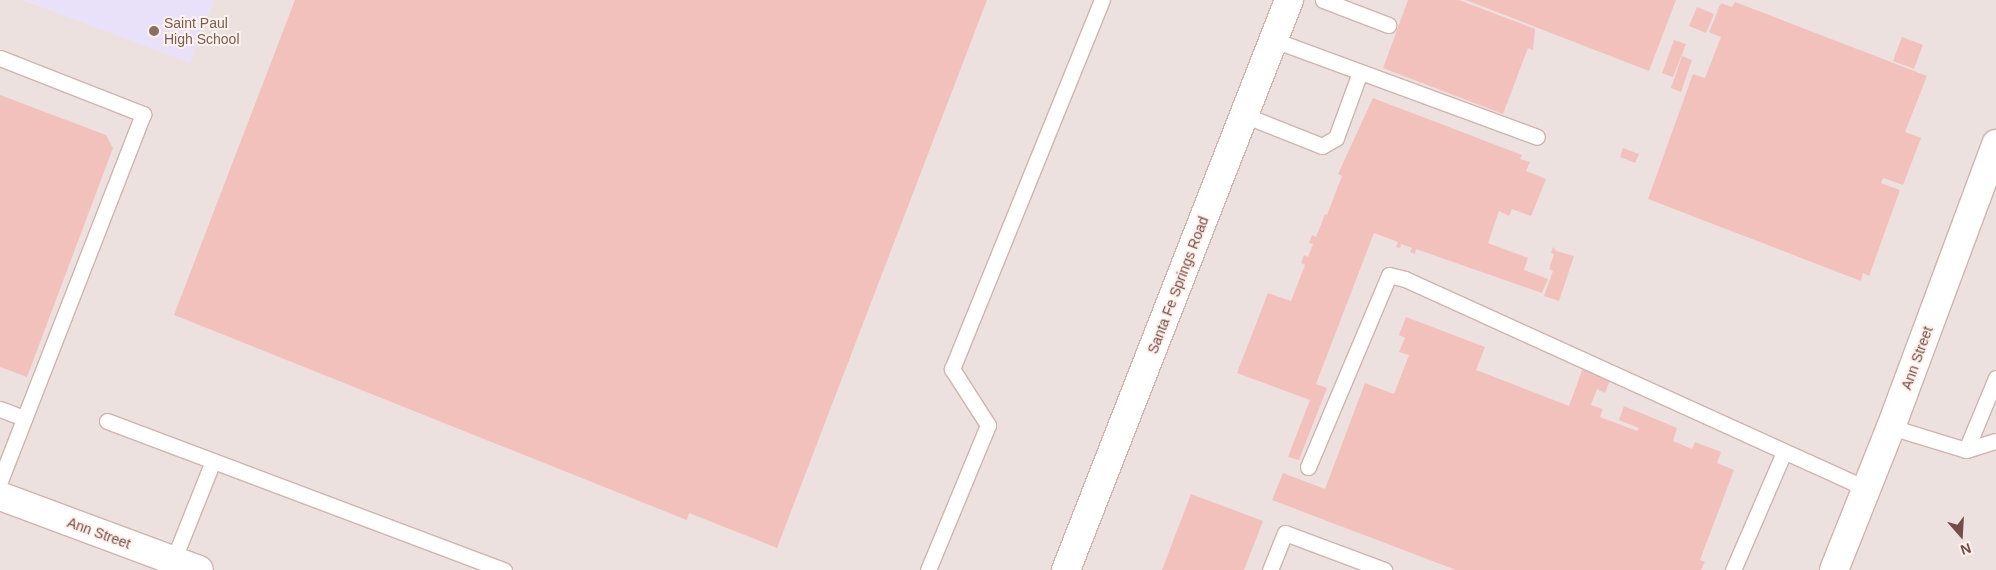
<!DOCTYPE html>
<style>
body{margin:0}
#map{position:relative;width:1996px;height:570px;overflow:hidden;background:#fdece4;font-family:Arial,sans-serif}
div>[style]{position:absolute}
.industrial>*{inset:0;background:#ece1df}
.education>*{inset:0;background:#e9e1f9}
.building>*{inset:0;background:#f3c1bb}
.roads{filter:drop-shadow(1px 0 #d1b3ad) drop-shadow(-1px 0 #d1b3ad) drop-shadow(0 1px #d1b3ad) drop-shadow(0 -1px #d1b3ad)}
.lane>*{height:15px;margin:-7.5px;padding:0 7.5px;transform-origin:7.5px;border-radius:7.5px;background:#fff}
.street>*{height:28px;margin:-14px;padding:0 14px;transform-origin:14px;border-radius:14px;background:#fff}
.secondary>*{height:28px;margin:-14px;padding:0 14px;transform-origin:14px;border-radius:14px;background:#fff}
.dots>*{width:14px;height:14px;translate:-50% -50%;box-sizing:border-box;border:2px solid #fff1eb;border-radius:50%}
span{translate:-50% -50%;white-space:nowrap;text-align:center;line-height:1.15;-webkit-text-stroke:4px #fff1eb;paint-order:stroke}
.education-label{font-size:14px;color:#785e54}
.left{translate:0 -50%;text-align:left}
.street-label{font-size:14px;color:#764c49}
.north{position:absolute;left:1936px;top:510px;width:50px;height:50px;-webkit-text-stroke:4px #fff1eb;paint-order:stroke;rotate:161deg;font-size:14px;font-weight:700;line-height:20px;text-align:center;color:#764c49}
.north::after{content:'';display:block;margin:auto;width:18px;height:22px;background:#764c49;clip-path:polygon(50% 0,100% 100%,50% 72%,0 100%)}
</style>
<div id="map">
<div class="industrial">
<i style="clip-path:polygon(0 0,24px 0,189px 62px,214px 0,1996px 0,1996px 570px,0 570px)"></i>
</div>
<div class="education">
<i style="clip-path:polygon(24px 0,214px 0,190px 63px)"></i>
</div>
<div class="building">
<i style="clip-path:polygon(295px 0,987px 0,777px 548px,689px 513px,687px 520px,684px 519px,174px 315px)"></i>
<i style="clip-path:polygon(1408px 0,1459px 0,1535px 29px,1533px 50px,1528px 48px,1503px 114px,1383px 68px)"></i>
<i style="clip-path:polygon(1466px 0,1676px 0,1649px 71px)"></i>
<i style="clip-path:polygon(1735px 2px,1927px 76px,1905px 132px,1921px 138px,1903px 185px,1883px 178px,1881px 183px,1900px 190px,1869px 276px,1863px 273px,1861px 281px,1648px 199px,1693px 74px,1705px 78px,1721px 37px,1709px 32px,1721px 3px,1732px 7px)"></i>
<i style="clip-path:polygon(1697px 7px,1714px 14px,1706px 33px,1689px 26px)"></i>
<i style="clip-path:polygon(1902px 37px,1923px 45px,1914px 69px,1893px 61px)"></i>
<i style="clip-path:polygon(1674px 40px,1686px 44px,1673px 77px,1662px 73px)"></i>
<i style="clip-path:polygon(1682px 56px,1692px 60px,1681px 92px,1671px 88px)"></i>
<i style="clip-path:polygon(0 95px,106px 135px,113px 148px,27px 377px,0 367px)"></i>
<i style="clip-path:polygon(1373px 98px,1522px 155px,1520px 159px,1530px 162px,1526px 171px,1546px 179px,1531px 216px,1512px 209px,1509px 216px,1499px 211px,1488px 243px,1528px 258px,1524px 270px,1548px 279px,1542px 293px,1416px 249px,1415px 254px,1410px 252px,1412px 248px,1401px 244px,1400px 248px,1396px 247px,1398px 242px,1374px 233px,1316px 384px,1327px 388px,1299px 460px,1288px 457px,1310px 400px,1237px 373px,1268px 293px,1291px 301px,1305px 265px,1301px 263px,1304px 255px,1308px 257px,1313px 244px,1309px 243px,1312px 235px,1316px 237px,1325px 214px,1327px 215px,1342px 176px,1338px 174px)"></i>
<i style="clip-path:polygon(1623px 148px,1639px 154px,1635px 163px,1620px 157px)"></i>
<i style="clip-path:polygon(1553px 247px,1556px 251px,1574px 256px,1559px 301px,1544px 296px,1553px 271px,1549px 269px,1554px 254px,1551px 253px)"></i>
<i style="clip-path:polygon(1406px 317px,1485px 347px,1476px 370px,1569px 406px,1584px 365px,1612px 375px,1605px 393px,1597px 389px,1591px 405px,1603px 409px,1600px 417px,1637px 431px,1639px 428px,1619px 420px,1624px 406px,1677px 428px,1673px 441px,1692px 449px,1695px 442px,1721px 452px,1717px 463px,1734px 470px,1700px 560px,1705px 562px,1701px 570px,1456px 570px,1272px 500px,1283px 473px,1325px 489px,1365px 383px,1394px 394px,1409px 355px,1399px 352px,1405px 338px,1399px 335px)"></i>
<i style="clip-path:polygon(1191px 494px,1263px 521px,1244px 570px,1162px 570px)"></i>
</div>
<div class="roads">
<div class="lane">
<i style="left:1323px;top:0;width:70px;rotate:21deg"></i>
<i style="left:1274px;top:40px;width:280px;rotate:20.2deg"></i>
<i style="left:0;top:58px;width:154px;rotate:21.4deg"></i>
<i style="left:143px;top:114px;width:393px;rotate:111.3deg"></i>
<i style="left:1244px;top:115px;width:84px;rotate:21.7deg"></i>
<i style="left:1322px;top:146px;width:16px;rotate:-30deg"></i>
<i style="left:1336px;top:138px;width:70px;rotate:-70deg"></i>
<i style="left:0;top:409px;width:26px;rotate:21deg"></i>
<i style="left:107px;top:421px;width:424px;rotate:20.6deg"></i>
<i style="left:1891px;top:427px;width:78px;rotate:17deg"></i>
<i style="left:1966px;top:450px;width:31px;rotate:-17deg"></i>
<i style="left:1966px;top:450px;width:78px;rotate:-67.4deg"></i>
<i style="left:1308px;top:467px;width:208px;rotate:-67.1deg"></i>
<i style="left:1389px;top:275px;width:16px;rotate:14deg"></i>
<i style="left:1405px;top:279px;width:505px;rotate:24.43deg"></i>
<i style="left:171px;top:566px;width:113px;rotate:-68.2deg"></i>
<i style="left:928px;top:570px;width:157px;rotate:-67.5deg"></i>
<i style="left:988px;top:425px;width:67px;rotate:-122.7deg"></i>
<i style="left:952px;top:369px;width:398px;rotate:-67.9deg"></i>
<i style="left:1270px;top:570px;width:40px;rotate:-68deg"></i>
<i style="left:1285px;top:533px;width:106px;rotate:20.5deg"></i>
<i style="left:1733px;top:570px;width:129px;rotate:-66.6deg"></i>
</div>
<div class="street">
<i style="left:0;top:496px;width:212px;rotate:20.4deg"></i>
<i style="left:1834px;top:570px;width:154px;rotate:-68.3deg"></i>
<i style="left:1891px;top:427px;width:302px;rotate:-69.6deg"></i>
</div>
<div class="secondary">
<i style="left:1066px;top:570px;width:612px;rotate:-68.63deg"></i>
</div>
</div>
<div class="dots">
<i style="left:154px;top:31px;background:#8d6e63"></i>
</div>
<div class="education-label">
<span class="left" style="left:164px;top:31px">Saint Paul<br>High School</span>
</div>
<div class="street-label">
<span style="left:1178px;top:285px;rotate:-69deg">Santa Fe Springs Road</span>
<span style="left:1917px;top:358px;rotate:-70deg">Ann Street</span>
<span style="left:99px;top:533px;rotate:20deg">Ann Street</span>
</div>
<div class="north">N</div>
</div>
